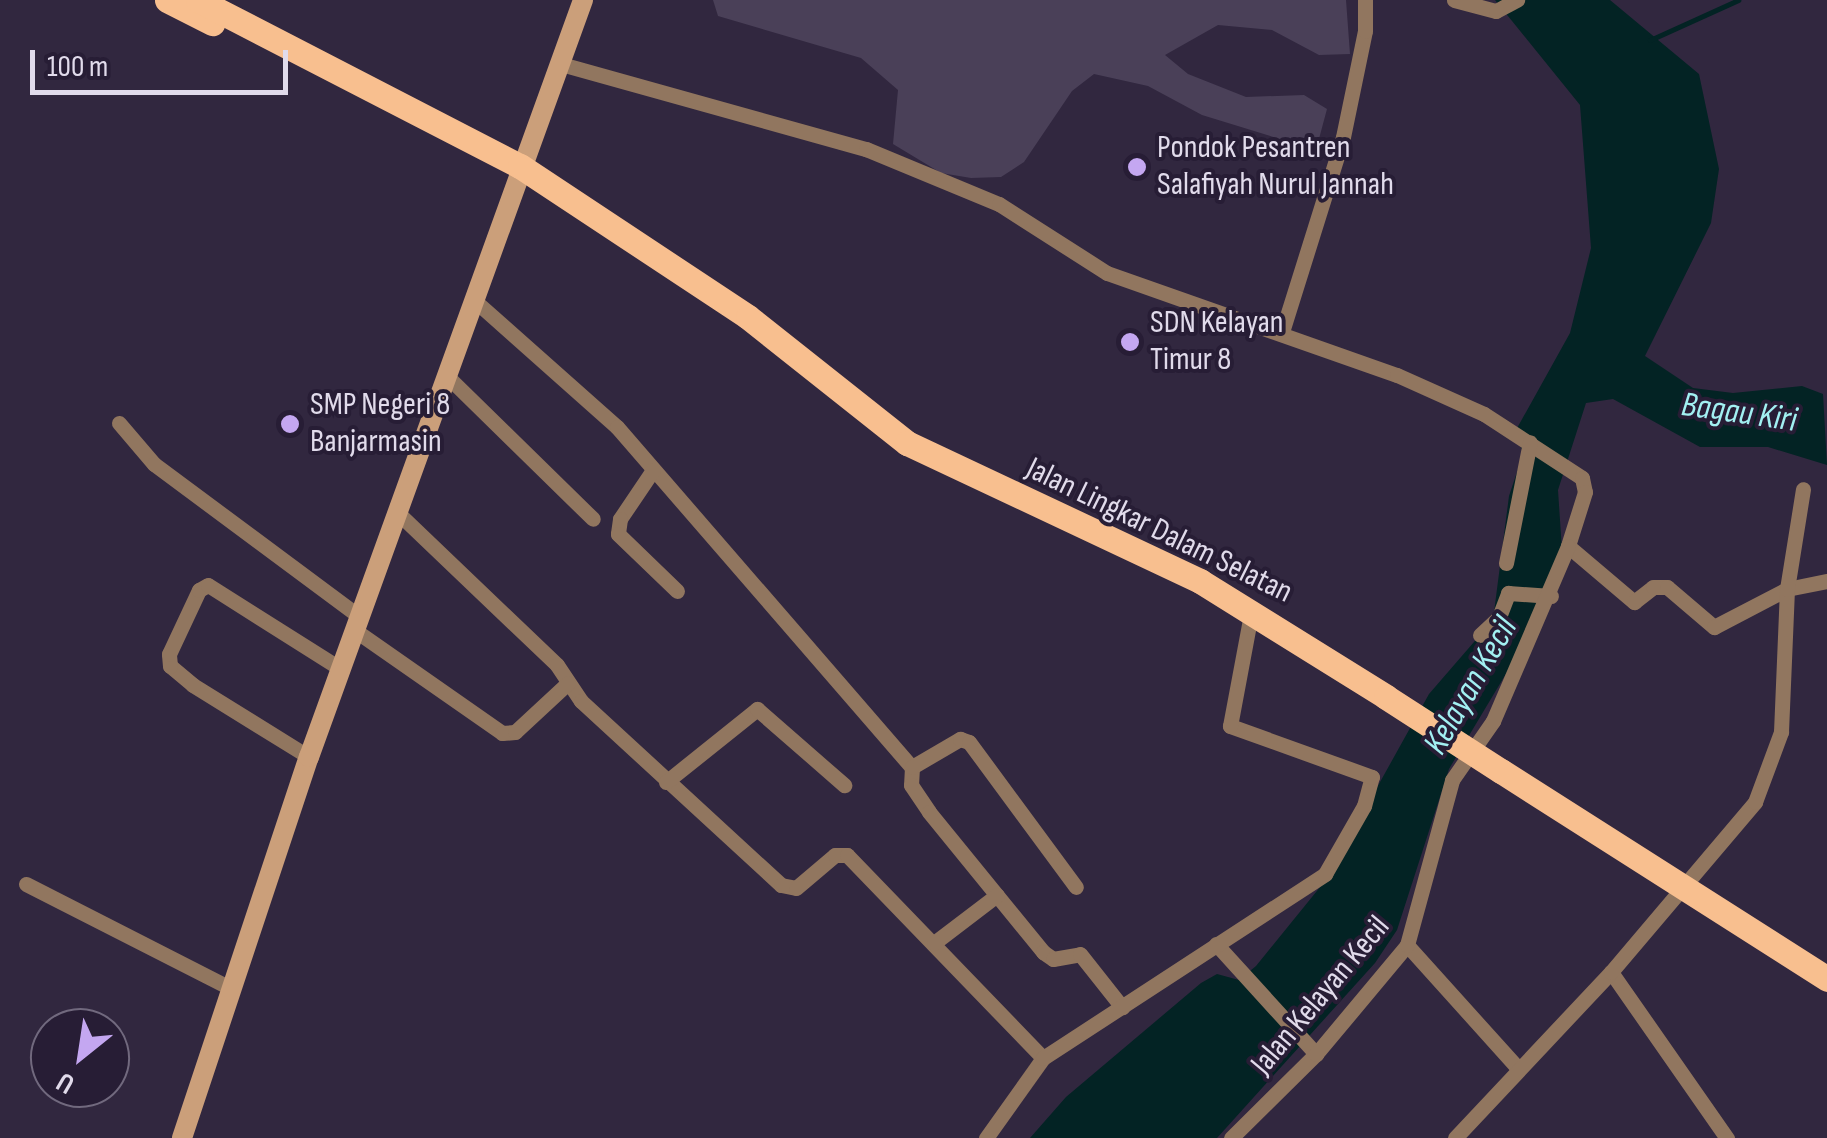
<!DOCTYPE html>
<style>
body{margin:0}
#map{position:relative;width:1827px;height:1138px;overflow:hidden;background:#31273f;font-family:"Sofia Sans Condensed",sans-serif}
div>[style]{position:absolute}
.green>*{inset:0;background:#4a4058}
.water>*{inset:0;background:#032324}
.stream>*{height:5px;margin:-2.5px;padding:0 2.5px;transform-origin:2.5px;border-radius:2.5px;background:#032324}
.street>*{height:15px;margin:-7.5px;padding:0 7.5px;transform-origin:7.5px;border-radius:7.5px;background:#91765f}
.secondary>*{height:20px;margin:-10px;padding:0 10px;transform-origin:10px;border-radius:10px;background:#cb9f7a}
.primary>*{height:25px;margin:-12.5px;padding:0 12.5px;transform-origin:12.5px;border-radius:12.5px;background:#f8bf8f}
.primary-bridge>*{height:25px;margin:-12.5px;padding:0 12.5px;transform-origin:12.5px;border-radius:12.5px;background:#f8bf8f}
.dots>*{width:28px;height:28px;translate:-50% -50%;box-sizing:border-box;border:5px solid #271d35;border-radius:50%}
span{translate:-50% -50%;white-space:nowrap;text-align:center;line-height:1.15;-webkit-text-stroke:8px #271d35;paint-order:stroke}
.poi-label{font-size:32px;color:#e1dbeb}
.left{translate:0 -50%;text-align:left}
.street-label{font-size:32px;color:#e1dbeb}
.water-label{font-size:35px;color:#a2f0f2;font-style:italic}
.north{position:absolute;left:30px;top:1008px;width:100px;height:100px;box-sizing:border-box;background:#271d35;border:2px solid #71697e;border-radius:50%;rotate:210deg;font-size:28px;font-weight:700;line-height:40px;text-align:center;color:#e1dbeb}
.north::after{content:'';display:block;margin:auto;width:35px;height:45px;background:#c4a7f1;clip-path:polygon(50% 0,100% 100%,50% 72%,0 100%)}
.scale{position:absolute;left:30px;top:50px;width:258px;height:45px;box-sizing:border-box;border:5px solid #e1dbeb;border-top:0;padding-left:12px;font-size:30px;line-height:35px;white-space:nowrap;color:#e1dbeb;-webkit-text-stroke:8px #271d35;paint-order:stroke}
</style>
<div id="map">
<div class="green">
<i style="clip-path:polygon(713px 0,1346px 0,1350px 54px,1319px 55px,1272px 30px,1218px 25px,1165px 55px,1188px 74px,1246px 97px,1304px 95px,1327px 109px,1316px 150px,1202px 115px,1148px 86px,1094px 74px,1072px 91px,1024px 162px,1001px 177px,971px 178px,941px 173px,893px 144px,898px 90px,861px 58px,718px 16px)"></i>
</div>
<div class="water">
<i style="clip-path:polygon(1495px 0,1610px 0,1699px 74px,1719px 169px,1711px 223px,1645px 356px,1693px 388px,1733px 393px,1802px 386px,1823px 394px,1827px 465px,1768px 447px,1700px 447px,1613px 399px,1586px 403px,1558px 490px,1562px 550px,1513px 662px,1449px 769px,1397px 930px,1375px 963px,1217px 1138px,1030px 1138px,1066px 1097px,1201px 983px,1217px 974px,1239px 980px,1256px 966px,1325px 881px,1429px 694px,1493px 620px,1509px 496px,1523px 454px,1516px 430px,1570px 333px,1591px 248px,1580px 105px)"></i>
</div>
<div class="stream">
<i style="left:1650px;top:40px;width:97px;rotate:-24.4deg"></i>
</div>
<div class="street">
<i style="left:1454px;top:0;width:43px;rotate:14.7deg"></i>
<i style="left:1496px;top:11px;width:24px;rotate:-28deg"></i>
<i style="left:561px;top:64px;width:317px;rotate:15.6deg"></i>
<i style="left:866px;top:149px;width:144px;rotate:22.5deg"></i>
<i style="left:999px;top:204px;width:128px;rotate:32.6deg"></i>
<i style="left:1107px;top:273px;width:307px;rotate:19.4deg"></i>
<i style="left:1397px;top:375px;width:95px;rotate:24.1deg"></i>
<i style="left:1484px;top:414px;width:117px;rotate:33.1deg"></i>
<i style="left:1582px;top:478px;width:14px;rotate:78deg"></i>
<i style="left:1585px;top:492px;width:57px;rotate:107.5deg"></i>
<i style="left:1568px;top:546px;width:87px;rotate:40.3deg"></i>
<i style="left:1634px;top:602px;width:24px;rotate:-38deg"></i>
<i style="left:1653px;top:587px;width:14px"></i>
<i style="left:1667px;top:587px;width:62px;rotate:40.4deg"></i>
<i style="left:1714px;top:627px;width:82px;rotate:-27.5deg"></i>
<i style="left:1787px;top:589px;width:41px;rotate:-11.3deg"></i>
<i style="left:474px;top:300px;width:191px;rotate:41.6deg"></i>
<i style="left:617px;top:427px;width:450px;rotate:49.1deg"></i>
<i style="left:912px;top:767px;width:18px;rotate:93deg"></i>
<i style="left:911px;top:785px;width:32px;rotate:56deg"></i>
<i style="left:929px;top:812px;width:181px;rotate:50.8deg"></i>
<i style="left:1043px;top:952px;width:12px;rotate:35deg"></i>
<i style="left:1053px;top:959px;width:27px;rotate:-10deg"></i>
<i style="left:1080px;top:954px;width:68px;rotate:51.6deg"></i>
<i style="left:1282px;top:332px;width:204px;rotate:-72.6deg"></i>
<i style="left:1343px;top:137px;width:108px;rotate:-78.3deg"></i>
<i style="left:1365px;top:31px;width:31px;rotate:-90deg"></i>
<i style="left:447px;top:376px;width:204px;rotate:44.4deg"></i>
<i style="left:119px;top:423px;width:54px;rotate:49.5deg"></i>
<i style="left:154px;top:464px;width:257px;rotate:36.6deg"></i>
<i style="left:653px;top:470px;width:59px;rotate:124deg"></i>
<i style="left:620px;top:519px;width:15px;rotate:98deg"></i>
<i style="left:618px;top:534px;width:82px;rotate:44deg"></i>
<i style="left:397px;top:512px;width:221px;rotate:43.7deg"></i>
<i style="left:557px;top:665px;width:43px;rotate:56.3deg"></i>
<i style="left:581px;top:701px;width:272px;rotate:42.6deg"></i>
<i style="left:781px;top:885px;width:15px;rotate:11deg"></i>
<i style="left:796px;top:888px;width:51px;rotate:-40.2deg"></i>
<i style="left:835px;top:855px;width:12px"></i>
<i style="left:847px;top:855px;width:282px;rotate:46deg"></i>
<i style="left:1506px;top:563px;width:123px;rotate:-78.8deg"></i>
<i style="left:356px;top:631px;width:178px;rotate:34.9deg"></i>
<i style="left:502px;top:733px;width:13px;rotate:-4deg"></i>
<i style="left:515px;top:732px;width:72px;rotate:-42.8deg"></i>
<i style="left:1480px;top:635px;width:26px;rotate:-43deg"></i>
<i style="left:1499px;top:617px;width:26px;rotate:-69deg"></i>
<i style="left:1508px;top:593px;width:43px;rotate:4deg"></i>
<i style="left:309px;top:757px;width:137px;rotate:-148.2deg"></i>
<i style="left:193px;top:685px;width:30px;rotate:-140deg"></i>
<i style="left:170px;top:666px;width:12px;rotate:-95deg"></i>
<i style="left:169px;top:654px;width:71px;rotate:-64.9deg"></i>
<i style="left:199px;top:590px;width:10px;rotate:-29deg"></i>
<i style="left:208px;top:585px;width:157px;rotate:32.3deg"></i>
<i style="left:912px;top:767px;width:56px;rotate:-30.3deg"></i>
<i style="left:960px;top:739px;width:9px;rotate:18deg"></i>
<i style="left:969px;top:742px;width:180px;rotate:53.6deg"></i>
<i style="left:666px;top:782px;width:117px;rotate:-38.7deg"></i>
<i style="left:757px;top:709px;width:116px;rotate:41.1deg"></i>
<i style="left:26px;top:884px;width:231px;rotate:27deg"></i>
<i style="left:934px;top:943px;width:79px;rotate:-37.3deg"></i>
<i style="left:1216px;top:944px;width:149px;rotate:47.7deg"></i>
<i style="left:1407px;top:945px;width:164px;rotate:48deg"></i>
<i style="left:1611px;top:972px;width:203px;rotate:55.1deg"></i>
<i style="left:986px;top:1138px;width:98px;rotate:-54.5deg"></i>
<i style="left:1043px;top:1058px;width:337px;rotate:-33.1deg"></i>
<i style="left:1325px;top:874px;width:78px;rotate:-60.2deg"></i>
<i style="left:1364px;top:806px;width:30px;rotate:-75deg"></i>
<i style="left:1372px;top:777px;width:151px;rotate:-160.2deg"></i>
<i style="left:1230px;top:726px;width:119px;rotate:-79.4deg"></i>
<i style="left:1231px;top:1138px;width:120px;rotate:-44.7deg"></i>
<i style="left:1316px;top:1054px;width:142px;rotate:-50.1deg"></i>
<i style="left:1407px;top:945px;width:171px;rotate:-74.7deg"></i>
<i style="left:1452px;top:780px;width:72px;rotate:-55.2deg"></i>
<i style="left:1493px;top:721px;width:190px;rotate:-66.8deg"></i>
<i style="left:1455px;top:1138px;width:228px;rotate:-46.8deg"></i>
<i style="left:1611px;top:972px;width:223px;rotate:-49.7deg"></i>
<i style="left:1755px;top:802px;width:75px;rotate:-69.6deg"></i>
<i style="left:1781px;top:732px;width:143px;rotate:-87.6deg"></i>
<i style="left:1787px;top:589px;width:101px;rotate:-80.9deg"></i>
</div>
<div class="secondary">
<i style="left:182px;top:1138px;width:402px;rotate:-71.6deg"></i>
<i style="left:309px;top:757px;width:805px;rotate:-70.1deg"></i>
</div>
<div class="primary">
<i style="left:167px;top:0;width:51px;rotate:27.1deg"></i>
<i style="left:198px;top:0;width:362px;rotate:27.3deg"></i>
<i style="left:520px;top:166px;width:273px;rotate:33.5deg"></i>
<i style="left:748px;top:317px;width:203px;rotate:38.4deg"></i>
<i style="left:907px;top:443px;width:324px;rotate:25.2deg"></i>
<i style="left:1200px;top:581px;width:219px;rotate:31.9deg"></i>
<i style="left:1501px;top:771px;width:387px;rotate:32.5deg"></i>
</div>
<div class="primary-bridge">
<i style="left:1386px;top:697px;width:137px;rotate:32.8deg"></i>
</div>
<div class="dots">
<i style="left:1137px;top:167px;background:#c4a7f1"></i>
<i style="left:1130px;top:342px;background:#c4a7f1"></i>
<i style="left:290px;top:424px;background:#c4a7f1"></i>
</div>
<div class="poi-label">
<span class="left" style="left:1157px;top:167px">Pondok Pesantren<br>Salafiyah Nurul Jannah</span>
<span class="left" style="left:1150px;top:342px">SDN Kelayan<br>Timur 8</span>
<span class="left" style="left:310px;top:424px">SMP Negeri 8<br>Banjarmasin</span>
</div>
<div class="street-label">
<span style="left:1159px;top:531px;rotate:26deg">Jalan Lingkar Dalam Selatan</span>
<span style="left:1321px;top:996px;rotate:-50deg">Jalan Kelayan Kecil</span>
</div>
<div class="water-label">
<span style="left:1739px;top:413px;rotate:8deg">Bagau Kiri</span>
<span style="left:1471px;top:686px;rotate:-60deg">Kelayan Kecil</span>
</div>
<div class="north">U</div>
<div class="scale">100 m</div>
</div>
